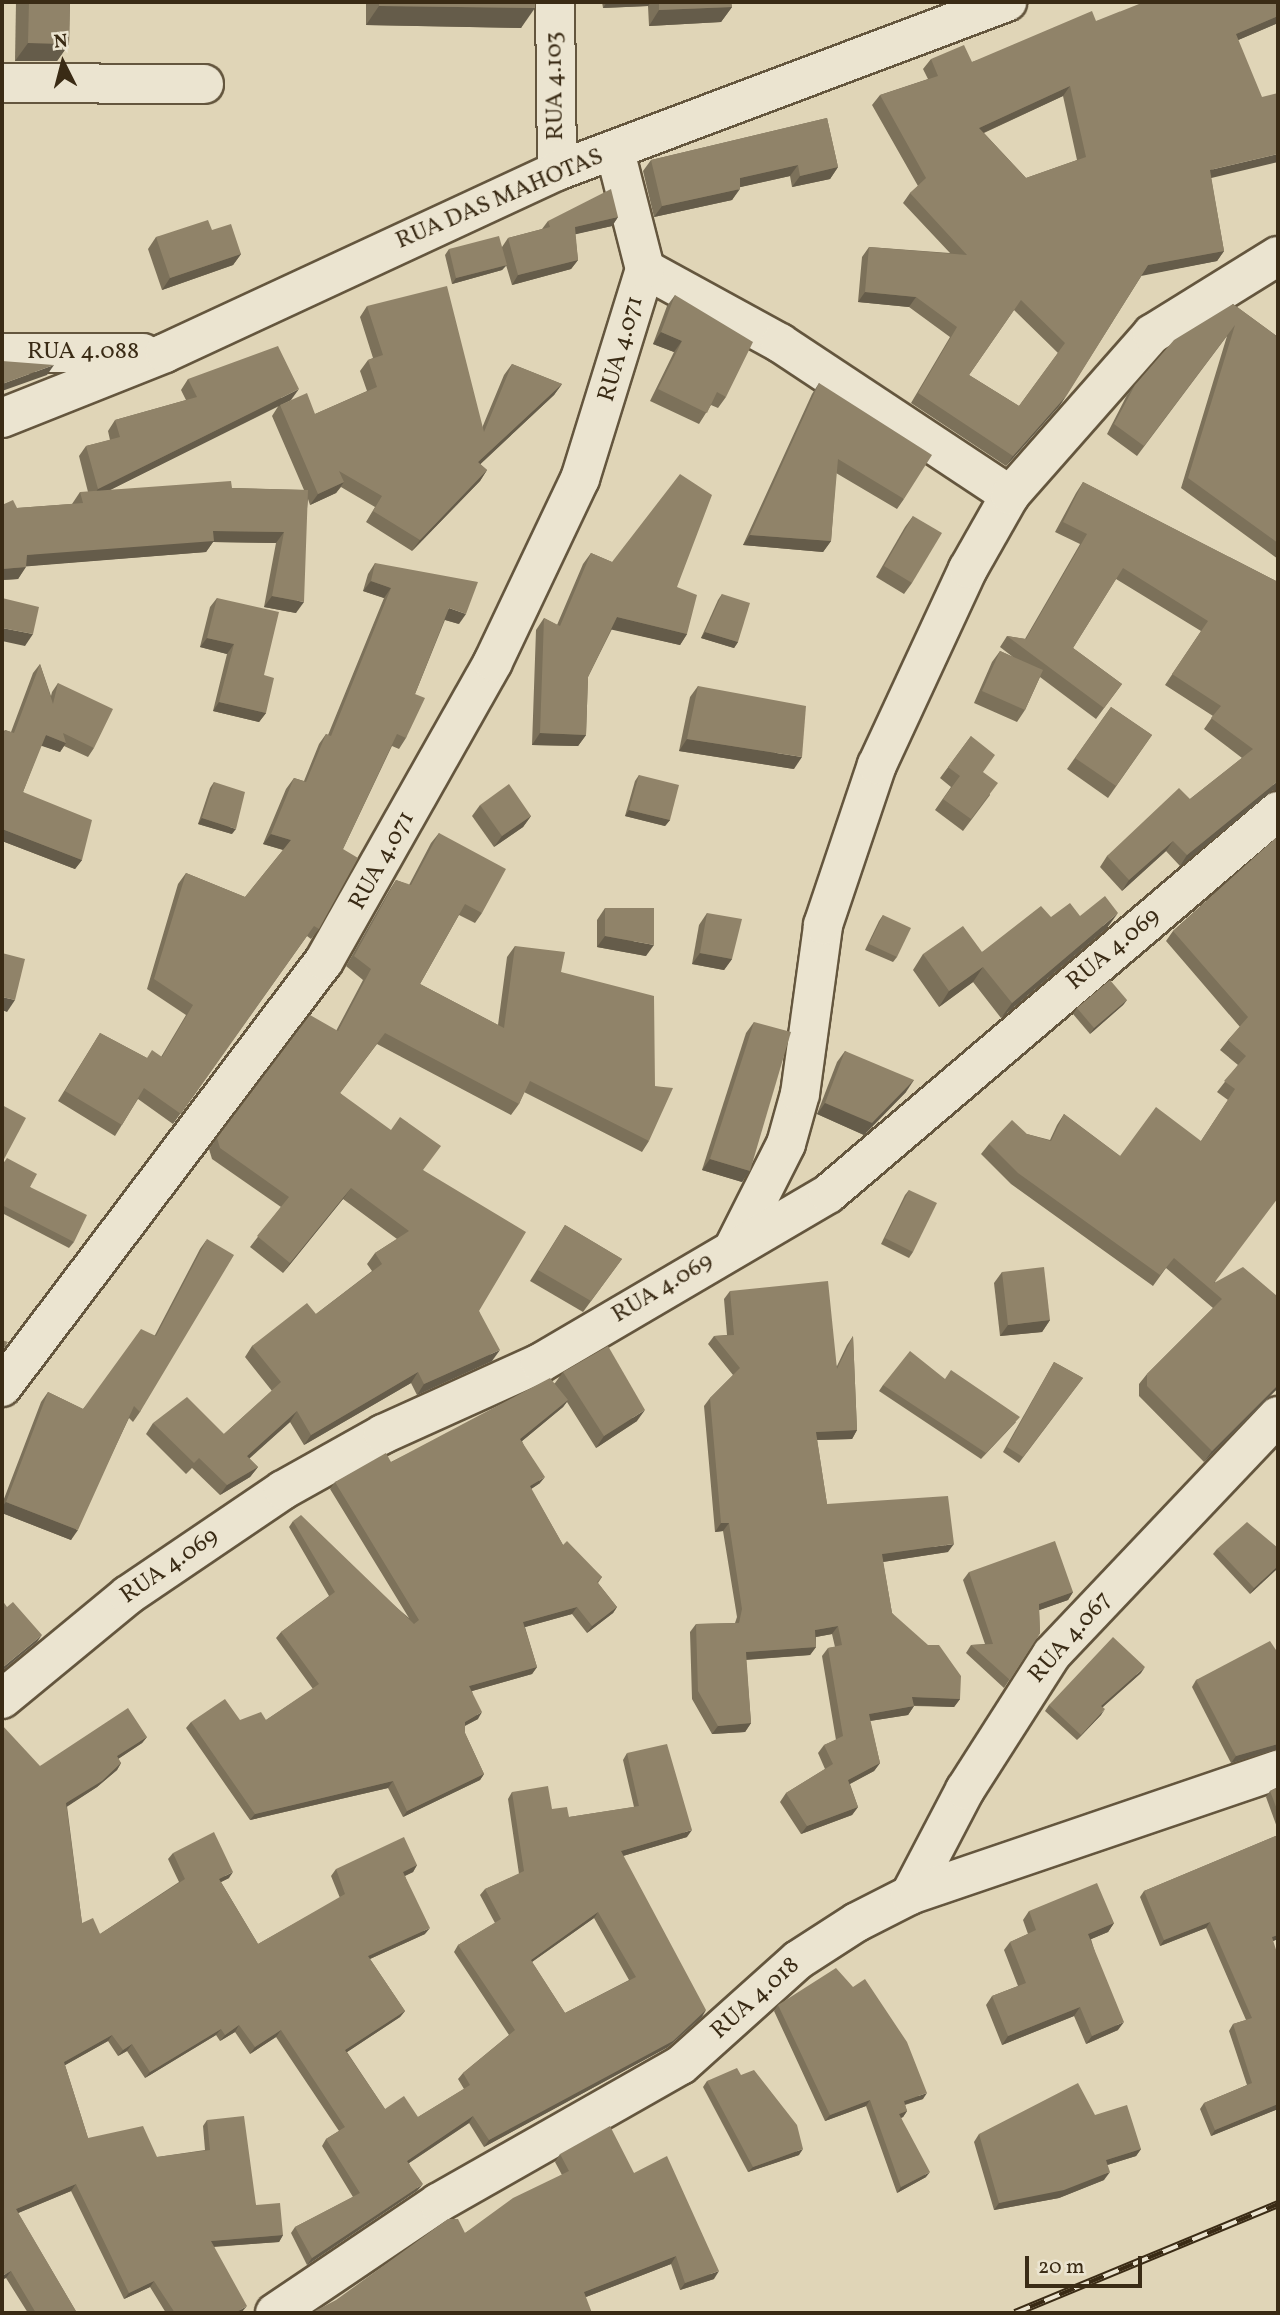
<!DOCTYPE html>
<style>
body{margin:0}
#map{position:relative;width:1280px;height:2315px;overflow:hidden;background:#e0d5b7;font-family:Vollkorn,serif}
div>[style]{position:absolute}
.roads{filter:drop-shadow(2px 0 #64563e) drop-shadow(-2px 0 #64563e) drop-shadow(0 2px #64563e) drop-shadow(0 -2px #64563e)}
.minor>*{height:38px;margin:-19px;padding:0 19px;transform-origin:19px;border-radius:19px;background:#ebe4d0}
.rail>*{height:8px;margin-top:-4px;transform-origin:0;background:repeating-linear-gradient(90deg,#ebe4d0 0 16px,#3a2b15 0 32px);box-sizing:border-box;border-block:2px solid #3a2b15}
.wall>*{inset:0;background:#7c715a}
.shaded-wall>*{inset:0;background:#655c4a}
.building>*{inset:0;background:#908369}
span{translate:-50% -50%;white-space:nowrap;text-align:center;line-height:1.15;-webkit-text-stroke:5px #ebe4d0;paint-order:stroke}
.street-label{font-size:24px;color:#3a2b15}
.frame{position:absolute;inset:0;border:4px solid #3a2b15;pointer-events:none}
.north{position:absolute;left:28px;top:28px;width:70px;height:70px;-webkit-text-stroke:5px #ebe4d0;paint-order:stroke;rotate:354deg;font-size:19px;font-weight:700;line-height:28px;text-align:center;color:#3a2b15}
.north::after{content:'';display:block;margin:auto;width:24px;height:32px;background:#3a2b15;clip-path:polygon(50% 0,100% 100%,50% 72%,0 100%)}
.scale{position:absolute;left:1025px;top:2256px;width:117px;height:32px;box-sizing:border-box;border:4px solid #3a2b15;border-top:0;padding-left:9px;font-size:21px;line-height:24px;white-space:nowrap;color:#3a2b15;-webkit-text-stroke:5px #ebe4d0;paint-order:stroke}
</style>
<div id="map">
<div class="roads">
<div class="minor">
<i style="left:555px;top:2px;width:169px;rotate:89.3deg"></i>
<i style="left:2px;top:83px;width:202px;rotate:0.3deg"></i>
<i style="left:645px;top:269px;width:154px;rotate:28.7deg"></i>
<i style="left:780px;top:343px;width:276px;rotate:33.5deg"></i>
<i style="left:2px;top:353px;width:141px"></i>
<i style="left:2px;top:418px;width:175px;rotate:-21.7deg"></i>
<i style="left:165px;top:353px;width:432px;rotate:-24.9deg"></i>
<i style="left:557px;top:171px;width:481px;rotate:-20.6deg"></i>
<i style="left:735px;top:1245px;width:113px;rotate:-63.2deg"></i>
<i style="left:786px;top:1144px;width:52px;rotate:-74.4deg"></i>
<i style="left:800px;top:1094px;width:171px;rotate:-82.2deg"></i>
<i style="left:823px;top:925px;width:169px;rotate:-71.4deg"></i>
<i style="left:877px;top:765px;width:216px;rotate:-65.1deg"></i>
<i style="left:968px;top:569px;width:85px;rotate:-60.4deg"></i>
<i style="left:1010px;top:495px;width:215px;rotate:-48.6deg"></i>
<i style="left:1152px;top:334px;width:148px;rotate:-31.8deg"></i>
<i style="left:2px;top:1387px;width:534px;rotate:-52.92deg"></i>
<i style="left:324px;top:961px;width:343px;rotate:-60.5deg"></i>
<i style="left:493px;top:662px;width:203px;rotate:-64.6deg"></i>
<i style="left:580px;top:479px;width:220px;rotate:-72.8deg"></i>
<i style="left:645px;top:269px;width:122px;rotate:-104.3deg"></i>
<i style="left:2px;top:1699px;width:163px;rotate:-39.5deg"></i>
<i style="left:128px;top:1595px;width:187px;rotate:-34.1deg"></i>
<i style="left:283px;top:1490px;width:115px;rotate:-29.2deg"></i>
<i style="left:383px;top:1434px;width:172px;rotate:-24.3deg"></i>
<i style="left:540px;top:1363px;width:334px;rotate:-30.4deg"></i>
<i style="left:828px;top:1194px;width:591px;rotate:-40.4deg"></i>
<i style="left:910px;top:1895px;width:119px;rotate:-62.4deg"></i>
<i style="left:965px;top:1790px;width:161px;rotate:-57.4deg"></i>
<i style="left:1052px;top:1654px;width:328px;rotate:-46.5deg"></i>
<i style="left:275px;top:2313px;width:197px;rotate:-34deg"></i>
<i style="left:438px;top:2203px;width:279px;rotate:-29.6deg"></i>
<i style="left:681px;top:2065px;width:157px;rotate:-41.9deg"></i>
<i style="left:798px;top:1960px;width:70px;rotate:-32.8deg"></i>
<i style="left:857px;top:1922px;width:59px;rotate:-27deg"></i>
<i style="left:910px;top:1895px;width:389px;rotate:-18.8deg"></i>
</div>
</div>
<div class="rail">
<i style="left:1015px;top:2313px;width:285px;rotate:-22.5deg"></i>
</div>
<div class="wall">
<i style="clip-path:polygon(16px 2px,70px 2px,69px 44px,57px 61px,15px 61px)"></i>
<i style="clip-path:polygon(366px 2px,535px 2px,521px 28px,366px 25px)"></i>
<i style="clip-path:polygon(602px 2px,731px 2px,732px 7px,721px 22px,649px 26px,648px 6px,603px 8px)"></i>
<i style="clip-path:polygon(evenodd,1278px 2px,1278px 23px,1238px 40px,1211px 178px,1224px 251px,1217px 261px,1142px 275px,1060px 405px,1006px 466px,911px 403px,950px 337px,909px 307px,858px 302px,862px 257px,869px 247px,950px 253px,903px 203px,910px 193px,918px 186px,872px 105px,880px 95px,928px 79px,923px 69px,931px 59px,972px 62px,1096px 21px,1278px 2px,1063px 96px,1077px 160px,1026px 178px,984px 133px,1063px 96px,1278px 2px,1014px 310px,1058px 353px,1019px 406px,969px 375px,1014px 310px)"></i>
<i style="clip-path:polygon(827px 118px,838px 167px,830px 179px,792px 187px,790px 176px,740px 187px,732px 200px,654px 217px,643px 171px,651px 160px)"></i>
<i style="clip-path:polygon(618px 217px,612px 226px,575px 234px,578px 260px,571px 269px,512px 285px,506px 265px,502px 270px,452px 284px,445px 255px,449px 249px,502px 247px,508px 238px,542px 229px,548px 221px)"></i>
<i style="clip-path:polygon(212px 230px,241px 254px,233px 265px,162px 290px,148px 249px,156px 237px)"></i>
<i style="clip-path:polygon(675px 295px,726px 397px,718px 408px,711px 405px,699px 424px,650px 401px,674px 352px,653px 344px,667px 306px)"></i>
<i style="clip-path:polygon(1233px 304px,1278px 337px,1278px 559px,1181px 488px,1227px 336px,1137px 456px,1107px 434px,1127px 395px,1135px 385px)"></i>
<i style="clip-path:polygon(evenodd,367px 306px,482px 428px,504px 375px,512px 364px,562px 384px,554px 395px,480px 464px,487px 470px,480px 481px,412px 551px,366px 522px,375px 507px,341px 487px,336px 493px,310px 505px,308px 499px,296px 613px,264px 607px,276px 543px,213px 542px,206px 552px,26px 566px,18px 579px,2px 580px,2px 505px,17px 508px,72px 504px,80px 492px,88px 492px,79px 456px,86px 446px,110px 440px,108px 431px,115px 420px,186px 400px,181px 390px,188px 379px,291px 400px,281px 405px,315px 414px,367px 391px,360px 371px,368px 360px,373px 358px,360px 317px,367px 306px,279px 405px,272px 416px,304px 490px,232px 488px,110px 490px,279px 405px)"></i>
<i style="clip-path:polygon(819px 383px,904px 499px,897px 509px,836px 473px,831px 541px,823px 552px,743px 545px,812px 394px)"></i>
<i style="clip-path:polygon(1083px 482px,1278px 582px,1273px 790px,1180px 866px,1166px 851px,1122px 891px,1100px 867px,1107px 856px,1190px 799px,1242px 758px,1204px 729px,1213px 716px,1165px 685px,1201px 631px,1116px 579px,1073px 648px,1122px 684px,1096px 719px,1040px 677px,1025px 710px,1017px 722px,974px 703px,992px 662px,1000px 651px,1013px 657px,1000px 647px,1007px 636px,1025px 639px,1080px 544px,1055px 532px,1076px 493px)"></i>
<i style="clip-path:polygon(913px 516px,912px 583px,904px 594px,876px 577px,905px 527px)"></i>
<i style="clip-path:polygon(591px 553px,612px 562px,677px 587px,687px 634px,680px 645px,612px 629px,588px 677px,586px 735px,578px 746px,532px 745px,536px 630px,544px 618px,557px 625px,583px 564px)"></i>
<i style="clip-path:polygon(375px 563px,459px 624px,445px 620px,415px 694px,406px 738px,399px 749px,392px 746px,343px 849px,319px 929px,311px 939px,307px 936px,173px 1124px,138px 1099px,115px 1136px,58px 1101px,100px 1033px,147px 1058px,161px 1057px,186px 1015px,147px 989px,178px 884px,186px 873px,245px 897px,283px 850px,263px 844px,286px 789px,294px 778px,304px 781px,319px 744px,326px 734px,328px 735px,384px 598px,363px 591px,368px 574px)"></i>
<i style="clip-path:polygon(722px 594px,738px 642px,734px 648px,701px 638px,718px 600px)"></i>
<i style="clip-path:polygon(217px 598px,266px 713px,259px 722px,213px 711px,227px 654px,200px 647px,210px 607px)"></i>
<i style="clip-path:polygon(40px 664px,51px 696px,52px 692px,58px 683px,94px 748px,88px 757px,64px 746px,60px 752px,41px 745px,23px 792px,82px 860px,75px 869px,2px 841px,2px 734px,5px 730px,11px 732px,33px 673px)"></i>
<i style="clip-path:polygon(698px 686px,794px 769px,679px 751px,690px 697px)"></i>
<i style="clip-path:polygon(1111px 707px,1152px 735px,1108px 798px,1067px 769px)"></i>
<i style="clip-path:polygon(971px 736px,990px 795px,963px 831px,935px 810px,951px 787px,940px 778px)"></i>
<i style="clip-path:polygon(639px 775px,670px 820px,665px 826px,625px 816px,635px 781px)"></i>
<i style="clip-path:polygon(214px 782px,232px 834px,198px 824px,210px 788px)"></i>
<i style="clip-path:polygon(480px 805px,531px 816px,523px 827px,494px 847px,472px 816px)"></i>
<i style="clip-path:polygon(439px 833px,482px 913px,475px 923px,459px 915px,420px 984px,498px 1025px,507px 957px,515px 946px,561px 972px,649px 1141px,642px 1152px,524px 1092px,519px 1104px,511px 1115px,377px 1044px,340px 1093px,423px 1170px,479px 1311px,492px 1361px,417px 1395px,411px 1383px,304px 1445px,290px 1422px,249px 1458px,258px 1467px,250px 1477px,220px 1495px,192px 1468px,186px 1474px,146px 1434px,153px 1423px,224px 1434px,272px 1391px,245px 1357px,252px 1346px,316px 1314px,372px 1271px,367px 1264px,375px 1253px,397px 1239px,343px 1199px,283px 1273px,250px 1247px,281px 1207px,212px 1159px,209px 1149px,217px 1138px,336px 1031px,363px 980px,346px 966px,389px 891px,396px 880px,409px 885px,431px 843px)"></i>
<i style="clip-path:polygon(1278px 836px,1215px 1283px,1277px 1296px,1278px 1295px,1278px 1388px,1204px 1462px,1139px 1396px,1139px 1384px,1147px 1374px,1213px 1308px,1166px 1268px,1153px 1286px,1011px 1184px,981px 1154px,989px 1144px,1027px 1134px,1050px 1140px,1057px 1125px,1064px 1114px,1120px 1156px,1201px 1141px,1228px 1100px,1217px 1092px,1238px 1065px,1220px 1050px,1228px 1040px,1240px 1027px,1166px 941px,1173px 931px)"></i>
<i style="clip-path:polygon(605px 908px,646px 956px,597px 947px,597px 920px)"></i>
<i style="clip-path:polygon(707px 913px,732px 959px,724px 970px,692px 964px,699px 925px)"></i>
<i style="clip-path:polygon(883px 915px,897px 957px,893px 962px,865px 950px,879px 921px)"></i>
<i style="clip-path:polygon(1080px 916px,1107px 928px,1001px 1018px,973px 982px,939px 1007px,913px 970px,923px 954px,982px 952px,1051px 917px)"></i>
<i style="clip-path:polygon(1127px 1000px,1123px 1005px,1090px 1034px,1073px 1014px,1077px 1008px)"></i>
<i style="clip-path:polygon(754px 1022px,750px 1171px,742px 1182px,702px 1170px,746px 1033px)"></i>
<i style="clip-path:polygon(845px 1051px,906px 1092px,864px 1135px,817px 1114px,837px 1062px)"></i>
<i style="clip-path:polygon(2px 1165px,30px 1187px,74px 1242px,69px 1248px,2px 1213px)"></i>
<i style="clip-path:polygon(909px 1190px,913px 1252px,909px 1258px,881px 1244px,905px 1195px)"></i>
<i style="clip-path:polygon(565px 1225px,622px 1259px,583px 1312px,530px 1281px)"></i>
<i style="clip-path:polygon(207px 1239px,140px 1412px,133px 1422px,129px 1418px,71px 1540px,2px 1513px,2px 1504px,41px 1402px,48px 1392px,83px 1409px,155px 1335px,200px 1249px)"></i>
<i style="clip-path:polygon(1002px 1272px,1050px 1320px,1042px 1332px,1000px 1336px,994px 1283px)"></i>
<i style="clip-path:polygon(730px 1291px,837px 1366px,847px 1345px,853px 1336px,857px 1430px,852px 1439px,817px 1440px,827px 1504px,948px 1552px,883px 1562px,892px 1613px,960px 1699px,954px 1707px,914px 1706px,908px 1715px,870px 1721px,880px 1763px,874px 1771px,850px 1784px,858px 1807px,852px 1815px,801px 1834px,780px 1802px,786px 1793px,825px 1769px,818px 1753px,824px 1745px,836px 1740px,822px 1656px,828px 1648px,835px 1647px,832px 1634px,816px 1637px,816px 1647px,810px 1655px,746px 1660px,751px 1723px,745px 1732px,712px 1734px,692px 1699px,690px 1632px,696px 1624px,735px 1623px,737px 1617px,723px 1531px,715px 1532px,704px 1406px,710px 1398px,733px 1375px,708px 1344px,714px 1336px,727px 1335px,724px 1299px)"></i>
<i style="clip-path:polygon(1054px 1362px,1083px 1378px,1019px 1463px,1003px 1452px)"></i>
<i style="clip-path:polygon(563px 1372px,637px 1421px,596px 1448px,567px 1402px,563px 1407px,522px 1441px,540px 1483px,531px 1489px,563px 1545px,602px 1577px,598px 1583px,617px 1607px,613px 1613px,587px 1633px,572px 1614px,525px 1627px,537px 1667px,532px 1674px,472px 1691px,478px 1719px,465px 1726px,465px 1733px,484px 1774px,480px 1780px,403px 1817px,388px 1788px,250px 1820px,186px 1728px,191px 1722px,266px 1720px,313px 1689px,276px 1638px,281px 1632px,329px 1596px,289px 1527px,293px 1521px,409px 1618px,330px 1489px,335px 1482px,391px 1462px,555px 1383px)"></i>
<i style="clip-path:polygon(945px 1379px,1016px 1422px,981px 1459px,879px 1391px,883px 1385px)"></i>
<i style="clip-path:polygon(1217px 1549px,1278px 1568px,1250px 1594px,1213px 1554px)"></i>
<i style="clip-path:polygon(969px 1572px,1073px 1592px,1068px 1600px,1039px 1610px,1040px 1633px,1004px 1688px,966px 1653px,971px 1645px,985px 1644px,963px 1580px)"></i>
<i style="clip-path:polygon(1278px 1653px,1278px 1749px,1231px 1763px,1192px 1687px,1196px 1680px)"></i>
<i style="clip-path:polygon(1141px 1673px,1103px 1707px,1101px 1715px,1077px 1740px,1045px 1711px,1049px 1705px)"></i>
<i style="clip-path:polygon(evenodd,147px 1737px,142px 1743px,118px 1759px,121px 1763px,117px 1770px,97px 1787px,67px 1806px,82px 1923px,100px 1934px,179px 1882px,168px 1859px,173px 1853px,229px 1878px,221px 1882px,258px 1944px,340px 1898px,331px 1876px,336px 1869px,417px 1865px,413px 1872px,405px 1876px,425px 1934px,370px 1959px,405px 2011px,400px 2017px,347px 2052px,385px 2109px,418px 2117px,464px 2089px,458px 2079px,463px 2073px,509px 2035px,454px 1952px,458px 1945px,495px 1923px,480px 1895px,485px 1889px,519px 1874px,508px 1799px,512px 1792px,569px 1817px,634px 1807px,623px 1760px,627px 1753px,687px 1837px,623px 1856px,702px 2017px,668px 2047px,484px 2147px,469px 2123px,409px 2163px,418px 2190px,307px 2265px,291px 2233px,295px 2227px,353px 2197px,322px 2146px,326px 2139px,339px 2131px,276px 2037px,250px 2054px,235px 2032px,220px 2041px,216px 2035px,145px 2078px,127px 2051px,118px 2056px,108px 2041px,65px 2065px,88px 2138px,157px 2157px,205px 2150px,203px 2126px,207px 2120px,256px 2205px,283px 2235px,279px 2242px,214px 2247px,242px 2313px,166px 2313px,150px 2287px,124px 2299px,71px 2191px,18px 2213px,77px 2313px,28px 2313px,6px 2278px,40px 1766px,147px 1737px,594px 1918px,629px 1980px,565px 2013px,532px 1962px,594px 1918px)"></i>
<i style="clip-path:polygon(1278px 1787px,1278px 1830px,1266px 1797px,1270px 1791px)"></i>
<i style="clip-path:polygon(1278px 1835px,1278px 1939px,1273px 1941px,1278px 2109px,1211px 2136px,1200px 2109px,1204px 2103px,1247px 2085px,1229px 2031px,1233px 2024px,1246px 2020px,1206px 1928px,1160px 1946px,1140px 1897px,1144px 1891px)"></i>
<i style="clip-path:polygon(1029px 1911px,1114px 1923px,1108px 1932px,1091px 1939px,1118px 2030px,1086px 2044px,1074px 2016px,1002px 2045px,986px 2005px,992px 1996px,1018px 1986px,1004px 1950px,1010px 1942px,1028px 1934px,1023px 1920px)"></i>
<i style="clip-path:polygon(778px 2005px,923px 2099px,905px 2105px,907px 2111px,903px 2117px,901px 2118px,926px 2177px,897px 2193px,866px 2106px,825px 2121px,774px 2011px)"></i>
<i style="clip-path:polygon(741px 2075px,799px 2155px,748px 2172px,703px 2087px,707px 2081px)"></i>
<i style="clip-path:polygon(1095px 2115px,1141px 2149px,1136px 2156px,1107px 2165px,1104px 2180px,1059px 2198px,994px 2210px,974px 2142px,979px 2134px)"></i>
<i style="clip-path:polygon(560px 2154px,634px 2173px,714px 2279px,680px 2290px,671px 2264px,586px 2297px,465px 2233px,562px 2175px,555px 2162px)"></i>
</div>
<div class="shaded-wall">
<i style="clip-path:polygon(607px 2px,651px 2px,648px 6px,603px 8px)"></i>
<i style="clip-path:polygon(379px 6px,535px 8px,521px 28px,366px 25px)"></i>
<i style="clip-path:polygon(732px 7px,721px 22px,649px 26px,659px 10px)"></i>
<i style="clip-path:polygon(1278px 16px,1278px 23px,1229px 44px,1236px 34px)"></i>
<i style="clip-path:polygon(28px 43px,69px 44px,57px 61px,15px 61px)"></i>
<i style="clip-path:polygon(1070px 86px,1063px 96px,972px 138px,979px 128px)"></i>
<i style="clip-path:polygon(1278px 154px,1278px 162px,1203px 180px,1210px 170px)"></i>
<i style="clip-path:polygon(798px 165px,790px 176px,732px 189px,740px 178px)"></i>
<i style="clip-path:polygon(838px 167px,830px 179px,792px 187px,800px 176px)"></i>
<i style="clip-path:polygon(740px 189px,732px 200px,654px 217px,662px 206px)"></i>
<i style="clip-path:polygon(618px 217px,612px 226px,568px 236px,575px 227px)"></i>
<i style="clip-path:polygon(1224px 251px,1217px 261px,1141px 276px,1148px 265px)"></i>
<i style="clip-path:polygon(241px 254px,233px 265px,162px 290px,170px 278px)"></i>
<i style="clip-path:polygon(578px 260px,571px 269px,512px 285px,518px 275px)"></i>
<i style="clip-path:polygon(507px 265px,502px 270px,452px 284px,456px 278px)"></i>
<i style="clip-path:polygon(865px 292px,916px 297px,909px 307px,858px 302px)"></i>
<i style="clip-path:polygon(661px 332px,682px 341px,674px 352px,653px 344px)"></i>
<i style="clip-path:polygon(54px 365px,47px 375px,2px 391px,2px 384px)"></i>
<i style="clip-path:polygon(562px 384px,554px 395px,471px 473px,478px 462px)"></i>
<i style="clip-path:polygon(299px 389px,291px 400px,90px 500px,98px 489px)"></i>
<i style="clip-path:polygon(1067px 395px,1060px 405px,1006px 466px,1013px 456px)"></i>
<i style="clip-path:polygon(487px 470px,480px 481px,412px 551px,420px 540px)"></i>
<i style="clip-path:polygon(344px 482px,336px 493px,310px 505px,318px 494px)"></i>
<i style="clip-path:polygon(213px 531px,284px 532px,276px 543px,213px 542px,206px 552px,19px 567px,27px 555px)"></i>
<i style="clip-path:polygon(750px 535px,831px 541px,823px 552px,743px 545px)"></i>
<i style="clip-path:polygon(26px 567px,18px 579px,2px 580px,2px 569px)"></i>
<i style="clip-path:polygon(371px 581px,391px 588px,384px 598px,363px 591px)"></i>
<i style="clip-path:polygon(272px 596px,304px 602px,296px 613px,264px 607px)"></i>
<i style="clip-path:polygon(449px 608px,466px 614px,459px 624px,442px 619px)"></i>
<i style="clip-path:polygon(617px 617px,687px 634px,680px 645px,609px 629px)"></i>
<i style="clip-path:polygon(2px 628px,33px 634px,25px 646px,2px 641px)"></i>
<i style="clip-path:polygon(705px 632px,738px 642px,734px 648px,701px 638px)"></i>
<i style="clip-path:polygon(207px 638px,234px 644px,227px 654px,200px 647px)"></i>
<i style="clip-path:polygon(219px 702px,266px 713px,259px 722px,213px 711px)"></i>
<i style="clip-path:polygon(540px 733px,586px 735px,578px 746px,532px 745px)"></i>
<i style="clip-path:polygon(46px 735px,66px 743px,60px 752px,39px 745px)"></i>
<i style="clip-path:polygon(687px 739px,802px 757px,794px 769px,679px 751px)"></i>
<i style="clip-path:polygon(1278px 781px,1278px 790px,1273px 790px,1180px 866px,1187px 855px)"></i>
<i style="clip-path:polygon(629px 810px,670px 820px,665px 826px,625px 816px)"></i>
<i style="clip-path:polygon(531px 816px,523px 827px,494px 847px,502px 836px)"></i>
<i style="clip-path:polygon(202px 818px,236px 829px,232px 834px,198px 824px)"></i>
<i style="clip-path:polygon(2px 829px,82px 860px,75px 869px,2px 841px)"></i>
<i style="clip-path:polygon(271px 834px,291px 840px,284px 850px,263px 844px)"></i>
<i style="clip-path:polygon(1173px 841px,1166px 851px,1122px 891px,1129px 880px)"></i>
<i style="clip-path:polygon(1118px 913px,1107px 928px,1001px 1018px,1012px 1003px)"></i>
<i style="clip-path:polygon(605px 936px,654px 945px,646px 956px,597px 947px)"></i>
<i style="clip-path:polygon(700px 953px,732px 959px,724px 970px,692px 964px)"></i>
<i style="clip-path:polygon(983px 967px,973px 982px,939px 1007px,949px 991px)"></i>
<i style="clip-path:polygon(2px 997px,15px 1000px,7px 1012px,2px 1010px)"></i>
<i style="clip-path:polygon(1127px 1000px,1123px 1005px,1090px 1034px,1094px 1028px)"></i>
<i style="clip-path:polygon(914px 1080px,906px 1092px,864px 1135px,817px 1114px,825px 1103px)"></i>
<i style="clip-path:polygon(710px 1159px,750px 1171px,742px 1182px,702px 1170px)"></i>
<i style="clip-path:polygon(351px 1188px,343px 1199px,283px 1273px,290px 1263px)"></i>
<i style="clip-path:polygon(1050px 1320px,1042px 1332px,1000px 1336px,1008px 1325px)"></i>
<i style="clip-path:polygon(500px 1350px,492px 1361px,417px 1395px,424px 1384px)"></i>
<i style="clip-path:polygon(418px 1372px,411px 1383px,304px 1445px,311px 1435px)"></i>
<i style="clip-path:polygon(1278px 1385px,1278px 1388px,1204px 1462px,1212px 1451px)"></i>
<i style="clip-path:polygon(568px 1400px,563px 1407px,516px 1446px,520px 1439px)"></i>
<i style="clip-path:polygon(645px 1410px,637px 1421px,596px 1448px,604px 1436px)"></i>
<i style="clip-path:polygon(297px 1411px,290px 1422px,240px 1467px,247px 1456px)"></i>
<i style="clip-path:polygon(857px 1430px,852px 1439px,811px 1440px,816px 1432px)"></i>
<i style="clip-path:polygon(258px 1467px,250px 1477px,220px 1495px,227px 1485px)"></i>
<i style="clip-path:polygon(545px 1477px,540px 1483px,525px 1493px,530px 1486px)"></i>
<i style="clip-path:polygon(6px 1502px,78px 1530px,71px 1540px,2px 1513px,2px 1507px)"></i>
<i style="clip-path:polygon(721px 1523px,729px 1523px,723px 1531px,715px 1532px)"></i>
<i style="clip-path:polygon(954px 1544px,948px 1552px,876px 1563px,882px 1554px)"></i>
<i style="clip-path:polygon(1278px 1566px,1278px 1568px,1250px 1594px,1254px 1588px)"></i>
<i style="clip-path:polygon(1073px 1592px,1068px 1600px,1034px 1612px,1039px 1604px)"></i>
<i style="clip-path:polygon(577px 1607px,572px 1614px,518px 1629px,523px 1622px)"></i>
<i style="clip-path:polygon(617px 1607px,613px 1613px,587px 1633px,592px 1626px)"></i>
<i style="clip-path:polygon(838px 1626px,832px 1634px,810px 1638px,815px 1630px)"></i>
<i style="clip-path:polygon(42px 1635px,37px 1642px,2px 1671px,2px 1668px)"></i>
<i style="clip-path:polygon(816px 1647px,810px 1655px,740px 1660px,746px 1652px)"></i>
<i style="clip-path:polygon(537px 1667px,532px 1674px,465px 1693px,469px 1686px)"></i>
<i style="clip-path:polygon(1145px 1667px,1141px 1673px,1097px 1712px,1101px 1706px)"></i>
<i style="clip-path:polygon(912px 1697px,960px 1699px,954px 1707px,906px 1705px)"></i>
<i style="clip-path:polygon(914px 1706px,908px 1715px,863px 1722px,869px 1714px)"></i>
<i style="clip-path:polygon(1105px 1709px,1101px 1715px,1077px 1740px,1081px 1735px)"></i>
<i style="clip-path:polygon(482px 1712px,478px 1719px,460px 1728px,465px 1722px)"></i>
<i style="clip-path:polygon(751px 1723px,745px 1732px,712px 1734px,718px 1726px)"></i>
<i style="clip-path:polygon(147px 1737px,142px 1743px,112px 1763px,117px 1756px)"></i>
<i style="clip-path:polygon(1278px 1744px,1278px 1749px,1231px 1763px,1236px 1756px)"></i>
<i style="clip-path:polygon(121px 1763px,117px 1770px,97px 1787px,62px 1810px,66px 1803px)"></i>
<i style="clip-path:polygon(880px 1763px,874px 1771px,842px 1788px,848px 1780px)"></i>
<i style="clip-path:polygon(484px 1774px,480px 1780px,403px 1817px,407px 1811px)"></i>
<i style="clip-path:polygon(393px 1781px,388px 1788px,250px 1820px,255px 1814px)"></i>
<i style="clip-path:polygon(858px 1807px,852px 1815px,801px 1834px,807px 1826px)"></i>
<i style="clip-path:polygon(692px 1830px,687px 1837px,616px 1858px,621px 1851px)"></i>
<i style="clip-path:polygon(417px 1865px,413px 1872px,398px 1879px,403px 1872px)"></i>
<i style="clip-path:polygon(233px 1872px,229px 1878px,215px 1885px,219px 1879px)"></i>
<i style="clip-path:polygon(598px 1912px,594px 1918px,526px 1966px,531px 1960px)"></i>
<i style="clip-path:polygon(1210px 1922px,1206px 1928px,1160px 1946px,1164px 1940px)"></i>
<i style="clip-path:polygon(1114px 1923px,1108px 1932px,1082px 1943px,1088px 1934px)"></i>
<i style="clip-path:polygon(430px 1928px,425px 1934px,363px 1962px,368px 1956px)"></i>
<i style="clip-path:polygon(1278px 1935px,1278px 1939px,1268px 1943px,1272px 1937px)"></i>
<i style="clip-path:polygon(1080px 2007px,1074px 2016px,1002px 2045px,1008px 2036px)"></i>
<i style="clip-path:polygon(706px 2010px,702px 2017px,668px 2047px,484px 2147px,489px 2140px)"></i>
<i style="clip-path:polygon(405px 2011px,400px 2017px,341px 2056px,345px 2050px)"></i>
<i style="clip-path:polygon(1124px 2022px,1118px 2030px,1086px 2044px,1092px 2036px)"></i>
<i style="clip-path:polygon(239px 2025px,235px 2032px,220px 2041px,225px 2035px)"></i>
<i style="clip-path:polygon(221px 2029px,216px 2035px,145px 2078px,150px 2072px)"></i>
<i style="clip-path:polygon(281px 2030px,276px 2037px,250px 2054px,255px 2047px)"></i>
<i style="clip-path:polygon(112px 2035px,108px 2041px,60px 2068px,64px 2062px)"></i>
<i style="clip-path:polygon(132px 2044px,127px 2051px,118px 2056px,123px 2050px)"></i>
<i style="clip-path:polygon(927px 2093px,923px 2099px,900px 2106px,904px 2101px)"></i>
<i style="clip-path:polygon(870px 2100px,866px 2106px,825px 2121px,830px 2115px)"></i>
<i style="clip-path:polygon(1278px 2104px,1278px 2109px,1211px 2136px,1215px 2130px)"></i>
<i style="clip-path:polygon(907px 2111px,903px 2117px,895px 2120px,899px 2114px)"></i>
<i style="clip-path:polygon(473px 2116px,469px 2123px,403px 2167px,407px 2161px)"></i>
<i style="clip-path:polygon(803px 2149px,799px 2155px,748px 2172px,753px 2167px)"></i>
<i style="clip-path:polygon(1141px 2149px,1136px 2156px,1101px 2167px,1106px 2160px)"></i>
<i style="clip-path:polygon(930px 2172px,926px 2177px,897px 2193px,901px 2187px)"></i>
<i style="clip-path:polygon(1110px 2172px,1104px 2180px,1059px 2198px,994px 2210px,999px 2203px)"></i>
<i style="clip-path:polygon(76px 2184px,71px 2191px,11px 2216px,16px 2209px)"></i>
<i style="clip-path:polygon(423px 2184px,418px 2190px,307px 2265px,312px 2258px)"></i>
<i style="clip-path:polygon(283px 2235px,279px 2242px,206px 2247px,211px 2241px)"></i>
<i style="clip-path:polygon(676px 2256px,671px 2264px,578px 2300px,584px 2292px)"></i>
<i style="clip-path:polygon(11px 2271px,6px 2278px,2px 2280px,2px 2276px)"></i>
<i style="clip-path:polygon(719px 2271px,714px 2279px,680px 2290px,685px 2283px)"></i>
<i style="clip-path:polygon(154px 2281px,150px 2287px,124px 2299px,129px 2293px)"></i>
<i style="clip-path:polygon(247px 2306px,241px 2313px,235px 2313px)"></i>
</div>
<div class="building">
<i style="clip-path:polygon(29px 2px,70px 2px,69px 44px,28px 43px)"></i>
<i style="clip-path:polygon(379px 2px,535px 2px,535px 8px,379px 6px)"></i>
<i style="clip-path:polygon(659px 2px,731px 2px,732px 7px,659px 10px)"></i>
<i style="clip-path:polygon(evenodd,1144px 2px,1278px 2px,1278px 16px,1236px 34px,1262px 97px,1278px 93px,1278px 154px,1210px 170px,1224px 251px,1148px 265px,1067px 395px,1013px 456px,918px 393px,957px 327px,916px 297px,865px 292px,869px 247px,967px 255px,910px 193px,926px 178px,880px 95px,938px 76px,931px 59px,964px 45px,972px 62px,1092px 11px,1096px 21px,1144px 2px,1070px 86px,1086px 157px,1026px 178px,979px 128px,1070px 86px,1144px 2px,1021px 300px,1065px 343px,1019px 406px,969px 375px,1021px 300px)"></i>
<i style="clip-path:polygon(827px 118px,838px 167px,800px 176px,798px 165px,740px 178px,740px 189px,662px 206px,651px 160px)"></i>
<i style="clip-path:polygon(611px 189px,618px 217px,575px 227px,578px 260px,518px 275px,508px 238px,550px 227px,548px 221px)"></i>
<i style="clip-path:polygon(208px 220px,212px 230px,231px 224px,241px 254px,170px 278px,156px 237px)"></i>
<i style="clip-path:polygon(499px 236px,507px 265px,456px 278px,449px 249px)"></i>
<i style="clip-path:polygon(447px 286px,484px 432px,512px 364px,562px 384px,478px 462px,487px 470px,420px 540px,373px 511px,382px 496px,339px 471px,344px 482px,318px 494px,280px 405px,307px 393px,315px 414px,377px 387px,368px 360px,383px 355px,367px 306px)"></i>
<i style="clip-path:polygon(675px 295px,753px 342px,726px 397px,717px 392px,707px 413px,658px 389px,682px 341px,661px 332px)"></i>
<i style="clip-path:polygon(1233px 304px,1278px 337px,1278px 543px,1188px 478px,1235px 325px,1144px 446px,1114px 424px,1135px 385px,1174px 340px)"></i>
<i style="clip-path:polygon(278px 346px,299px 389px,98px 489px,86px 446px,120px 437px,115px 420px,197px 397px,188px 379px)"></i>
<i style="clip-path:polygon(2px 361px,54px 365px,2px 384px)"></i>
<i style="clip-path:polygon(819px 383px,932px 455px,904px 499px,838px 459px,831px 541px,750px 535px)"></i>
<i style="clip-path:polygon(680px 474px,712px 495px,677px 587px,697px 595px,687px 634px,617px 617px,588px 677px,586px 735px,540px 733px,544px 618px,560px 626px,591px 553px,612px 562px)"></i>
<i style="clip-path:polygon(231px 481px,232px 488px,308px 490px,304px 602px,272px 596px,284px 532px,213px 531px,214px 541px,27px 555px,26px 567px,2px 569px,2px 505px,13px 500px,17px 508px,83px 503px,80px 492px)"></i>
<i style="clip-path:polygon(1083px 482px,1278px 582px,1278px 781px,1187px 855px,1173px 841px,1129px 880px,1107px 856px,1179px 788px,1190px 799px,1253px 749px,1211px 718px,1221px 706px,1172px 674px,1208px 621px,1123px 568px,1073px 648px,1122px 684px,1104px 708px,1007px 636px,1026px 639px,1087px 534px,1063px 522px)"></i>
<i style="clip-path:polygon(913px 516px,942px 533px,912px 583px,884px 566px)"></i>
<i style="clip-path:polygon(375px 563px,478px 582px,466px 614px,449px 608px,415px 694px,425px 698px,406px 738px,397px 734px,343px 849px,358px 858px,319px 929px,314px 926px,181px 1114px,144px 1088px,122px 1125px,65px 1091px,100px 1033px,147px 1058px,152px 1050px,162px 1057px,193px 1005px,154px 979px,186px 873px,245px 897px,291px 840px,271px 834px,294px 778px,306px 782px,326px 734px,331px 736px,391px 588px,371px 581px)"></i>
<i style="clip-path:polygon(722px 594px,750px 603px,738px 642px,705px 632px)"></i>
<i style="clip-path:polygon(2px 598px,39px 607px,33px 634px,2px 628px)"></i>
<i style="clip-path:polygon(217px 598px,279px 612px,264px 675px,274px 678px,266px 713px,219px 702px,234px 644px,207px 638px)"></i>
<i style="clip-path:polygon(1000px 651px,1043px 670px,1025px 710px,982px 691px)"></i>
<i style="clip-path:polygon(40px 664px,53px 704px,58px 683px,113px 709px,94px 748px,63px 733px,66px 743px,46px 735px,23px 792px,92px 820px,82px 860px,2px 829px,2px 738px,5px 730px,14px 733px)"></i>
<i style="clip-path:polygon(698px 686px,806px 706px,802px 757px,687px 739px)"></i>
<i style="clip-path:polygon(1111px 707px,1152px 735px,1116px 786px,1075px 758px)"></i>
<i style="clip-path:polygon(971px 736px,995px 755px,983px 772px,998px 783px,971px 819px,943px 799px,960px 776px,948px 767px)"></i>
<i style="clip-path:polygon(639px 775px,679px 785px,670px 820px,629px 810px)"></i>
<i style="clip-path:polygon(214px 782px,245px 792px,236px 829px,202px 818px)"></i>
<i style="clip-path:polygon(509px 784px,531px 816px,502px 836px,480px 805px)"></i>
<i style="clip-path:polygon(439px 833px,506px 869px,482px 913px,465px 904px,420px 984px,504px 1028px,515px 946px,565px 952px,561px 972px,654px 996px,655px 1086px,673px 1088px,649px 1141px,530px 1081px,519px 1104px,385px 1033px,340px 1093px,391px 1130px,400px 1117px,441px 1146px,423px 1170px,526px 1232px,479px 1311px,500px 1350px,424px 1384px,418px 1372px,311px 1435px,297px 1411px,247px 1456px,258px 1467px,227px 1485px,199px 1458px,194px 1463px,153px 1423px,187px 1397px,224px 1434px,281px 1382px,252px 1346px,307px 1303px,316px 1314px,382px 1264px,375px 1253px,409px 1231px,351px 1188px,290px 1263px,257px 1236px,289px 1197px,220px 1148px,217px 1138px,310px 1015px,338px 1031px,371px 969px,354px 956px,396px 880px,411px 885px)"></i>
<i style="clip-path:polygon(1278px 836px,1278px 1198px,1214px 1283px,1243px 1267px,1277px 1296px,1278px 1295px,1278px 1385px,1212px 1451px,1147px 1386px,1147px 1374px,1222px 1299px,1174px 1258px,1160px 1275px,1018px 1173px,989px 1144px,1012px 1120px,1027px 1134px,1051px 1141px,1064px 1114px,1120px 1156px,1156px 1107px,1201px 1141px,1235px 1089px,1224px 1081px,1246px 1056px,1228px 1040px,1248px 1017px,1173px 931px)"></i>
<i style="clip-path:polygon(1105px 896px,1118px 913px,1012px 1003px,983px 967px,949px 991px,923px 954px,963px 926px,982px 952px,1041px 906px,1051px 917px,1070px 903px,1080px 916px)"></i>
<i style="clip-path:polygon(605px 908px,654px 908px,654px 945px,605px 936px)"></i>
<i style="clip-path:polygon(707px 913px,742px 919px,732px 959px,700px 953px)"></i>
<i style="clip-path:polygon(883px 915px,911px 928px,897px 957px,869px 944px)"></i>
<i style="clip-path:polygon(2px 953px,25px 959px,15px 1000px,2px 997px)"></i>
<i style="clip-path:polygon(1110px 980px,1127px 1000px,1094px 1028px,1077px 1008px)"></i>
<i style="clip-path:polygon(754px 1022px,791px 1032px,750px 1171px,710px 1159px)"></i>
<i style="clip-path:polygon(845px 1051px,914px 1080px,872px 1123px,825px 1103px)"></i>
<i style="clip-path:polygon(2px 1105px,26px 1118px,2px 1163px)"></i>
<i style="clip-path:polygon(7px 1158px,37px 1174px,30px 1187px,87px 1215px,74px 1242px,2px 1205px,2px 1165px)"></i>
<i style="clip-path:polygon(909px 1190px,937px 1203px,913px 1252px,885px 1238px)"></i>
<i style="clip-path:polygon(565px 1225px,622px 1259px,591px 1301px,538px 1270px)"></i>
<i style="clip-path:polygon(207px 1239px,234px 1255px,140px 1412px,134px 1406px,78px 1530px,6px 1502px,48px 1392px,83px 1409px,141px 1329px,156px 1336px)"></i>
<i style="clip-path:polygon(1044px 1267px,1050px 1320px,1008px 1325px,1002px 1272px)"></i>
<i style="clip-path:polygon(828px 1281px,837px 1369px,853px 1336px,857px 1430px,816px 1432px,827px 1504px,948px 1496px,954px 1544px,882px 1554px,892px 1613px,928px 1645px,939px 1645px,961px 1676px,960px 1699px,912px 1697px,914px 1706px,869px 1714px,880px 1763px,848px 1780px,858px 1807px,807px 1826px,786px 1793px,833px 1764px,824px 1745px,843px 1736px,828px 1648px,842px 1645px,838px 1626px,815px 1630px,816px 1647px,746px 1652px,751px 1723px,718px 1726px,698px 1691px,696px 1624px,739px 1623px,742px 1609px,729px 1523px,721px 1523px,710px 1398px,740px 1368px,714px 1336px,734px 1335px,730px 1291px)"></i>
<i style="clip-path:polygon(2px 1340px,8px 1342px,2px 1352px)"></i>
<i style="clip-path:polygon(608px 1346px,645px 1410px,604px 1436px,563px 1372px)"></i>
<i style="clip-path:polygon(910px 1351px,945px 1379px,951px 1370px,1020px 1417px,986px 1453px,883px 1385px)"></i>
<i style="clip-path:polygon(1054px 1362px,1083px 1378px,1023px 1457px,1007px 1447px)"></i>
<i style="clip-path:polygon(550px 1378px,568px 1400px,520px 1439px,545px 1477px,530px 1486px,563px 1545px,567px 1541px,602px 1577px,597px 1582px,617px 1607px,592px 1626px,577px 1607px,523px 1622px,537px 1667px,469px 1686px,482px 1712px,465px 1722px,465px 1733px,484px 1774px,407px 1811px,393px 1781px,255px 1814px,191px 1722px,225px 1699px,240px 1720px,261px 1712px,266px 1720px,319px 1684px,281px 1632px,335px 1592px,293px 1521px,301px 1515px,414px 1624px,419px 1620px,335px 1482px,386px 1453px,391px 1462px)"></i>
<i style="clip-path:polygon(1247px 1522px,1278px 1548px,1278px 1566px,1254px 1588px,1217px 1549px)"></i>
<i style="clip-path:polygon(1055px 1541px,1073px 1592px,1039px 1604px,1040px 1633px,1010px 1680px,971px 1645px,993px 1644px,969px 1572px)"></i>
<i style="clip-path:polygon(2px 1600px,7px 1607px,13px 1602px,42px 1635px,2px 1668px)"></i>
<i style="clip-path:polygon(1113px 1637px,1145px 1667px,1101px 1706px,1105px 1709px,1081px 1735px,1049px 1705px)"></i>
<i style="clip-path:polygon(1270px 1641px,1278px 1653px,1278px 1744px,1236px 1756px,1196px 1680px)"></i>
<i style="clip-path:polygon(evenodd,128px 1708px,147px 1737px,117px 1756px,121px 1763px,102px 1781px,66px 1803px,82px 1923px,93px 1918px,100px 1934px,185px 1879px,173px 1853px,214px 1832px,233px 1872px,219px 1879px,258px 1944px,345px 1894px,336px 1869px,404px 1837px,417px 1865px,403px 1872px,430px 1928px,368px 1956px,405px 2011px,345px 2050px,385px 2109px,404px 2096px,418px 2117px,470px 2085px,463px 2073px,515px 2030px,458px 1945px,501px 1919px,485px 1889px,524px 1871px,512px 1792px,548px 1786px,552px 1809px,567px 1807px,569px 1817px,639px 1806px,627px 1753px,667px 1744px,692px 1830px,621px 1851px,706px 2010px,673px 2041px,489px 2140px,473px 2116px,407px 2161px,423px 2184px,312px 2258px,295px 2227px,360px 2193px,326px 2139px,345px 2127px,281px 2030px,255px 2047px,239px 2025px,225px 2035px,221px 2029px,150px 2072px,132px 2044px,123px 2050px,112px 2035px,64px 2062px,88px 2138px,143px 2126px,157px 2157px,210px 2150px,207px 2120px,244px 2116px,256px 2205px,280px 2203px,283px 2235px,211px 2241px,247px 2306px,235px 2313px,175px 2313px,154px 2281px,129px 2293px,76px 2184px,16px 2209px,77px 2313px,36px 2313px,11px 2271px,2px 2276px,2px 1725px,40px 1766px,128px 1708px,598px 1912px,636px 1977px,565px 2013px,531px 1960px,598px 1912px)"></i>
<i style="clip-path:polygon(1278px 1787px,1278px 1812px,1270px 1791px)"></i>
<i style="clip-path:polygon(1278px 1835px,1278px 1935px,1272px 1937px,1278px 1956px,1278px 2104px,1215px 2130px,1204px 2103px,1252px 2083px,1233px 2024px,1252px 2018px,1210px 1922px,1164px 1940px,1144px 1891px)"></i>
<i style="clip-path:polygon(1097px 1883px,1114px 1923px,1088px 1934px,1124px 2022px,1092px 2036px,1080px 2007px,1008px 2036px,992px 1996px,1026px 1983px,1010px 1942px,1036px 1930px,1029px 1911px)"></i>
<i style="clip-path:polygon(836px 1968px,853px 1987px,865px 1979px,907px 2042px,927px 2093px,904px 2101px,907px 2111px,899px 2114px,930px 2172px,901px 2187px,870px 2100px,830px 2115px,778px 2005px)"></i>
<i style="clip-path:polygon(737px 2068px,741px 2075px,754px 2070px,797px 2125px,803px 2149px,753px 2167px,707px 2081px)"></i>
<i style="clip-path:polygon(1078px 2083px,1095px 2115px,1127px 2105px,1141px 2149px,1106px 2160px,1110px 2172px,1064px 2190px,999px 2203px,979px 2134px)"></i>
<i style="clip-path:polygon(610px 2126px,634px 2173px,667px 2156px,719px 2271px,685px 2283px,676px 2256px,584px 2292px,592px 2313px,311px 2313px,336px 2300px,448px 2219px,458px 2219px,465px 2233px,513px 2198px,569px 2171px,560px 2154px)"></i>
</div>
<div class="street-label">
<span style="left:556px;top:86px;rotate:-91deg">RUA 4.103</span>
<span style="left:500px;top:200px;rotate:-23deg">RUA DAS MAHOTAS</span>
<span style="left:622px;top:349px;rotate:-74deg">RUA 4.071</span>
<span style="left:83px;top:353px">RUA 4.088</span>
<span style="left:383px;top:861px;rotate:-61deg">RUA 4.071</span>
<span style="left:1114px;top:950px;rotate:-40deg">RUA 4.069</span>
<span style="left:663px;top:1289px;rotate:-31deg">RUA 4.069</span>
<span style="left:170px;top:1567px;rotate:-35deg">RUA 4.069</span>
<span style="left:1071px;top:1638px;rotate:-49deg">RUA 4.067</span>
<span style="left:756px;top:1999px;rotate:-42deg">RUA 4.018</span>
</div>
<div class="frame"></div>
<div class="north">N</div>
<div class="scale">20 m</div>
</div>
